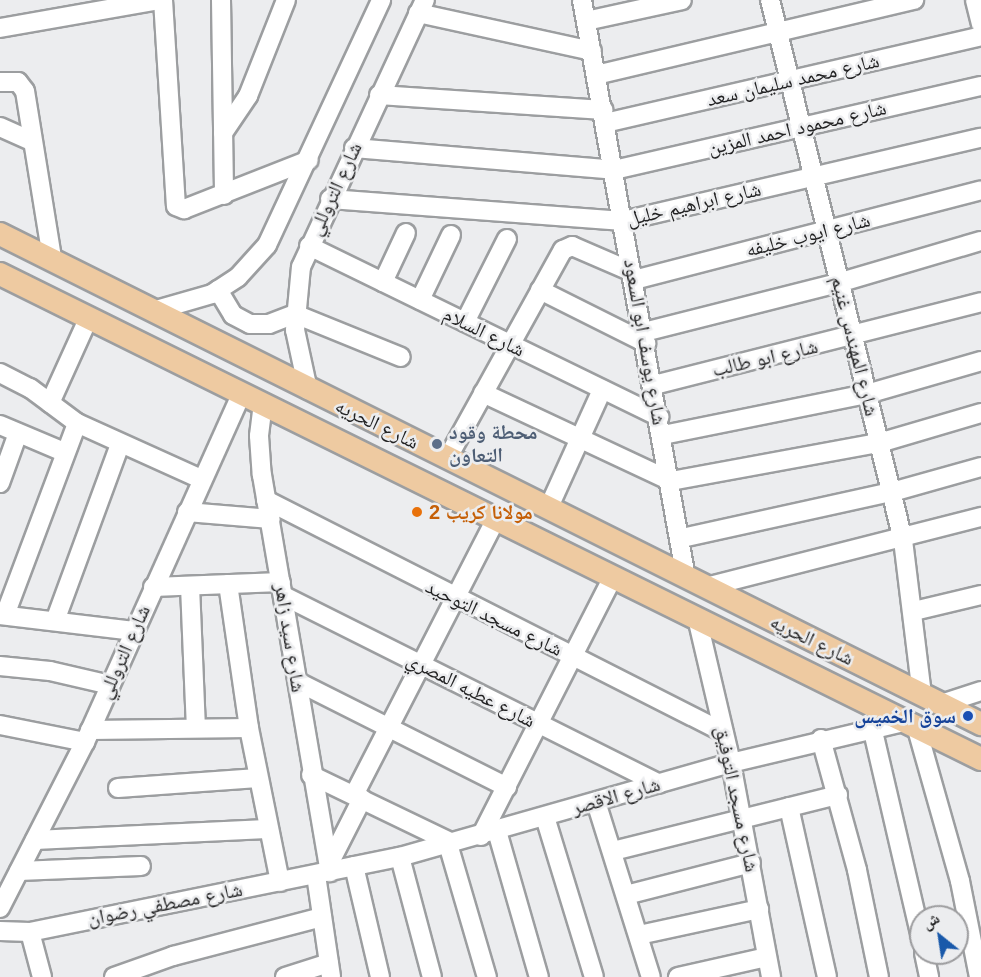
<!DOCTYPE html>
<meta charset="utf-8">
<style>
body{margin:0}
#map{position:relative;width:981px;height:977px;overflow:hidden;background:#ecedef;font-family:Arial,"Noto Naskh Arabic",sans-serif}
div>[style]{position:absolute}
.roads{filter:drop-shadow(2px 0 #9c9ea0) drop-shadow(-2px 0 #9c9ea0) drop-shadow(0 2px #9c9ea0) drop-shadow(0 -2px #9c9ea0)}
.minor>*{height:18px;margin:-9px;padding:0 9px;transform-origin:9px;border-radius:9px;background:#fff}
.major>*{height:22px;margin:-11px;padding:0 11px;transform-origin:11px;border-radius:11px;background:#eecaa1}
.dots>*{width:16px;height:16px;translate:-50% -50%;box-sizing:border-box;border:3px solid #ecedef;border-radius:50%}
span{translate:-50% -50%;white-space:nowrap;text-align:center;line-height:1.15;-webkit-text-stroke:5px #ecedef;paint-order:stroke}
.street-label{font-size:20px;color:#232324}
.service-label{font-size:20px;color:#4e5e75;font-weight:700}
.left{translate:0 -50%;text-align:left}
.food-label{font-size:20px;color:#c56008;font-weight:700}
.transit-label{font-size:20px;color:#164399;font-weight:700}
.right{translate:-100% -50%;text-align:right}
.north{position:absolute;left:909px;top:905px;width:60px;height:60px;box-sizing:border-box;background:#ecedef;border:2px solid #9c9c9e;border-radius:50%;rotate:330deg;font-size:16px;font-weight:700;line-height:24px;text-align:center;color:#232324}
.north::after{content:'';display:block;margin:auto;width:21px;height:27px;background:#1959aa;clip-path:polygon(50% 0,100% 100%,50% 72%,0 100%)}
</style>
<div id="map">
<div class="roads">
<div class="minor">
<i style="left:163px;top:0;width:206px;rotate:86.4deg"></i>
<i style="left:176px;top:206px;width:9px;rotate:21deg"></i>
<i style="left:184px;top:209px;width:134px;rotate:-21.4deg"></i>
<i style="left:221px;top:0;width:195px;rotate:89.1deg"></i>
<i style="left:582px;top:0;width:587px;rotate:79.8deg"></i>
<i style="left:770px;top:0;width:556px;rotate:76.16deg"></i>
<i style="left:903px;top:540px;width:156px;rotate:83deg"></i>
<i style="left:975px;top:0;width:25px;rotate:76deg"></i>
<i style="left:418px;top:13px;width:178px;rotate:12.3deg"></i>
<i style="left:586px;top:21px;width:98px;rotate:-12.3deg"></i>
<i style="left:0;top:28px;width:161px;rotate:-10deg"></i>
<i style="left:596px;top:75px;width:327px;rotate:-13.3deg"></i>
<i style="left:0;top:82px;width:18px"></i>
<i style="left:18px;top:82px;width:11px;rotate:52deg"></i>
<i style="left:25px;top:91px;width:169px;rotate:80.8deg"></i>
<i style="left:379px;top:95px;width:225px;rotate:3.8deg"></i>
<i style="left:605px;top:123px;width:386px;rotate:-13deg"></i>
<i style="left:0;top:127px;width:35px;rotate:24deg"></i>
<i style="left:223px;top:133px;width:45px;rotate:-56deg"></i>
<i style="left:248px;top:96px;width:103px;rotate:-68.4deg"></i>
<i style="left:354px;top:148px;width:261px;rotate:4.8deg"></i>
<i style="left:614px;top:170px;width:376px;rotate:-12.9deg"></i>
<i style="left:330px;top:199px;width:294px;rotate:4.3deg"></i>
<i style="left:623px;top:221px;width:367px;rotate:-13.1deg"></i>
<i style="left:309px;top:246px;width:390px;rotate:26deg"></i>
<i style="left:634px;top:280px;width:358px;rotate:-14.5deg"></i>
<i style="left:383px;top:282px;width:54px;rotate:-64.9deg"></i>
<i style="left:218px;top:290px;width:29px;rotate:59deg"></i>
<i style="left:233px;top:315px;width:19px;rotate:28deg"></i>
<i style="left:250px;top:324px;width:19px"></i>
<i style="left:269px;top:324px;width:28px;rotate:-21deg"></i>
<i style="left:295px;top:314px;width:114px;rotate:22.1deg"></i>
<i style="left:540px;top:290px;width:119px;rotate:26.6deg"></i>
<i style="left:420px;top:300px;width:72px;rotate:-64.5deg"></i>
<i style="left:153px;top:311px;width:61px;rotate:-16.1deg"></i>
<i style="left:212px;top:294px;width:31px;rotate:-33deg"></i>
<i style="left:238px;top:277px;width:43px;rotate:-47.8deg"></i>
<i style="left:267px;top:245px;width:270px;rotate:-65deg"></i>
<i style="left:465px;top:322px;width:93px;rotate:-63.2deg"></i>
<i style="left:644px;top:332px;width:200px;rotate:-14.2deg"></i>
<i style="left:838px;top:283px;width:149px;rotate:-16.4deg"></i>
<i style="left:0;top:373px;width:34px;rotate:27deg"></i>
<i style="left:30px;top:388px;width:59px;rotate:36.7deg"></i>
<i style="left:77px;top:423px;width:136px;rotate:24.3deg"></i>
<i style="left:654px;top:385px;width:337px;rotate:-14.2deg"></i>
<i style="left:308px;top:390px;width:61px;rotate:-102.2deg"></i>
<i style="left:295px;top:330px;width:63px;rotate:-84.6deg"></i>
<i style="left:301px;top:267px;width:294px;rotate:-65.1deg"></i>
<i style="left:483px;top:393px;width:208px;rotate:25.1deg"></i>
<i style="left:671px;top:481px;width:211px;rotate:-10.4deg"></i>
<i style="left:879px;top:443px;width:106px;rotate:-16.4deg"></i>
<i style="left:50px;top:403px;width:94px;rotate:-65.6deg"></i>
<i style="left:263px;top:403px;width:33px;rotate:97deg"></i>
<i style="left:259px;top:436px;width:39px;rotate:86deg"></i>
<i style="left:262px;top:475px;width:403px;rotate:80.3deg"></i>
<i style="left:0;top:425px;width:69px;rotate:22.9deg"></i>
<i style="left:663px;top:435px;width:208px;rotate:-11.4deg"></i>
<i style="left:867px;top:394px;width:119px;rotate:-16.1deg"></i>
<i style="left:447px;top:459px;width:239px;rotate:-61deg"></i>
<i style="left:563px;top:250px;width:10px;rotate:-24deg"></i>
<i style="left:572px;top:246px;width:65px;rotate:23.4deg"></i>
<i style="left:0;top:483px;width:53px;rotate:-70.2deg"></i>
<i style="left:266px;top:500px;width:513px;rotate:26.92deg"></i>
<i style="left:548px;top:509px;width:131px;rotate:-65.6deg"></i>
<i style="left:187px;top:512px;width:84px;rotate:4.8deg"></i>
<i style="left:682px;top:538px;width:215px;rotate:-12.4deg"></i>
<i style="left:892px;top:492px;width:92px;rotate:-15.7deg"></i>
<i style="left:228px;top:584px;width:146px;rotate:81.7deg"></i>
<i style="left:249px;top:728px;width:157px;rotate:78.6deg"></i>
<i style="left:190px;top:586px;width:142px;rotate:87.6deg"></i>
<i style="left:153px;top:587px;width:128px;rotate:-2.2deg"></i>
<i style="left:706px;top:587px;width:284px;rotate:-14.3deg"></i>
<i style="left:284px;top:596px;width:419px;rotate:26.6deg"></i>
<i style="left:914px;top:611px;width:69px;rotate:-13.4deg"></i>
<i style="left:0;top:615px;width:135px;rotate:6.8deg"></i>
<i style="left:5px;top:615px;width:205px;rotate:-69.4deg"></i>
<i style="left:55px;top:621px;width:189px;rotate:-69.8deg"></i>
<i style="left:698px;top:622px;width:145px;rotate:76.8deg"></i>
<i style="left:731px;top:763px;width:218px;rotate:79.4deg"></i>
<i style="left:0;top:666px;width:50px;rotate:5.7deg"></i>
<i style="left:50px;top:671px;width:62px;rotate:13.1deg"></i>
<i style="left:298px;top:682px;width:234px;rotate:26.7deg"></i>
<i style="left:941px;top:704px;width:42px;rotate:-18deg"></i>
<i style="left:0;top:725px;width:87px;rotate:11.3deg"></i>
<i style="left:872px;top:727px;width:217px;rotate:76.9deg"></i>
<i style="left:917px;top:729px;width:158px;rotate:74.2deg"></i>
<i style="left:960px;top:881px;width:98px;rotate:78.8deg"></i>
<i style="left:90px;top:730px;width:159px;rotate:-0.7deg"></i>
<i style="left:821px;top:739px;width:136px;rotate:74.6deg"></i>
<i style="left:857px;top:870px;width:109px;rotate:78.4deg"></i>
<i style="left:311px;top:775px;width:157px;rotate:25.7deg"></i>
<i style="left:118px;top:788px;width:140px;rotate:-4.1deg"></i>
<i style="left:354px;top:795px;width:308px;rotate:-62.8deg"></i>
<i style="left:596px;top:802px;width:183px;rotate:72.6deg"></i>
<i style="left:789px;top:807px;width:174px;rotate:77.4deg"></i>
<i style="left:545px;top:817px;width:167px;rotate:73deg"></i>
<i style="left:497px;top:831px;width:152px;rotate:74deg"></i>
<i style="left:481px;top:836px;width:288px;rotate:-63deg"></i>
<i style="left:35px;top:840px;width:232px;rotate:-2.7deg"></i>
<i style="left:448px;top:844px;width:139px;rotate:73.7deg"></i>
<i style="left:613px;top:851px;width:232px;rotate:-14deg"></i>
<i style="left:400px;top:857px;width:124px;rotate:75.1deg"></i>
<i style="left:329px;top:864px;width:73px;rotate:-63.1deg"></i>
<i style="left:354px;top:866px;width:114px;rotate:76.8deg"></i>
<i style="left:19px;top:871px;width:122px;rotate:-2.3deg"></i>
<i style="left:316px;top:875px;width:103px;rotate:81.6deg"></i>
<i style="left:626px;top:895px;width:129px;rotate:-14.4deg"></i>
<i style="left:0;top:908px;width:186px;rotate:-62.9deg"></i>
<i style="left:85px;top:742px;width:383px;rotate:-65.8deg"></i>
<i style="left:0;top:931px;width:30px;rotate:2deg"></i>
<i style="left:30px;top:932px;width:378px;rotate:-11.5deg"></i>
<i style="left:400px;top:857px;width:344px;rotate:-15.9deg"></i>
<i style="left:731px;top:763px;width:177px;rotate:-13.4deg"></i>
<i style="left:30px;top:932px;width:47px;rotate:75.1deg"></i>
<i style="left:639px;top:935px;width:123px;rotate:-12.2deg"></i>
<i style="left:924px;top:953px;width:25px;rotate:78deg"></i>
<i style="left:114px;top:977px;width:63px;rotate:-19.6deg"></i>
<i style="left:173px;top:956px;width:154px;rotate:-14.7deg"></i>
<i style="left:285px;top:977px;width:46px;rotate:-17.7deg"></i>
<i style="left:678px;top:977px;width:91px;rotate:-12.7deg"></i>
</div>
<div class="major">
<i style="left:0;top:234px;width:1097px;rotate:26.54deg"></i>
<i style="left:0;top:274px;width:1094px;rotate:26.31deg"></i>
</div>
</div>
<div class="dots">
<i style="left:437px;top:444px;background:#5c6f8a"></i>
<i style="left:417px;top:512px;background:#e8710a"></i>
<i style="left:968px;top:716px;background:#1a4fb4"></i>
</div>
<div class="street-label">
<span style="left:793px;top:80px;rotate:-13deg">شارع محمد سليمان سعد</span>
<span style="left:797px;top:128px;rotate:-13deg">شارع محمود احمد المزين</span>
<span style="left:335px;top:189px;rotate:-65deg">شارع التروللي</span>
<span style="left:694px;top:204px;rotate:-13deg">شارع ابراهيم خليل</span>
<span style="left:808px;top:235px;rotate:-14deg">شارع ايوب خليفه</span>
<span style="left:484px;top:332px;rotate:26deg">شارع السلام</span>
<span style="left:645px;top:342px;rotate:80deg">شارع يوسف ابو السعود</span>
<span style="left:855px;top:346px;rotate:76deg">شارع المهندس غنيم</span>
<span style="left:765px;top:358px;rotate:-13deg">شارع ابو طالب</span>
<span style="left:377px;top:424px;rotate:26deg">شارع الحريه</span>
<span style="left:494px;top:618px;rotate:26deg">شارع مسجد التوحيد</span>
<span style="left:290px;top:638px;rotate:81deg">شارع سيد زاهر</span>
<span style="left:812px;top:640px;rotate:26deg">شارع الحريه</span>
<span style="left:124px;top:652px;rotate:-66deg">شارع التروللي</span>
<span style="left:471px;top:690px;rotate:27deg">شارع عطيه المصري</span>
<span style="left:616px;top:796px;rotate:-16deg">شارع الاقصر</span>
<span style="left:737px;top:799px;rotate:78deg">شارع مسجد التوفيق</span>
<span style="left:165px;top:904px;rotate:-11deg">شارع مصطفي رضوان</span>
</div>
<div class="service-label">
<span class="left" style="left:449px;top:444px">محطة وقود<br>التعاون</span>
</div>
<div class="food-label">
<span class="left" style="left:429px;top:512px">مولانا كريب 2</span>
</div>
<div class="transit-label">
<span class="right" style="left:956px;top:716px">سوق الخميس</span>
</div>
<div class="north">ش</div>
</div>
